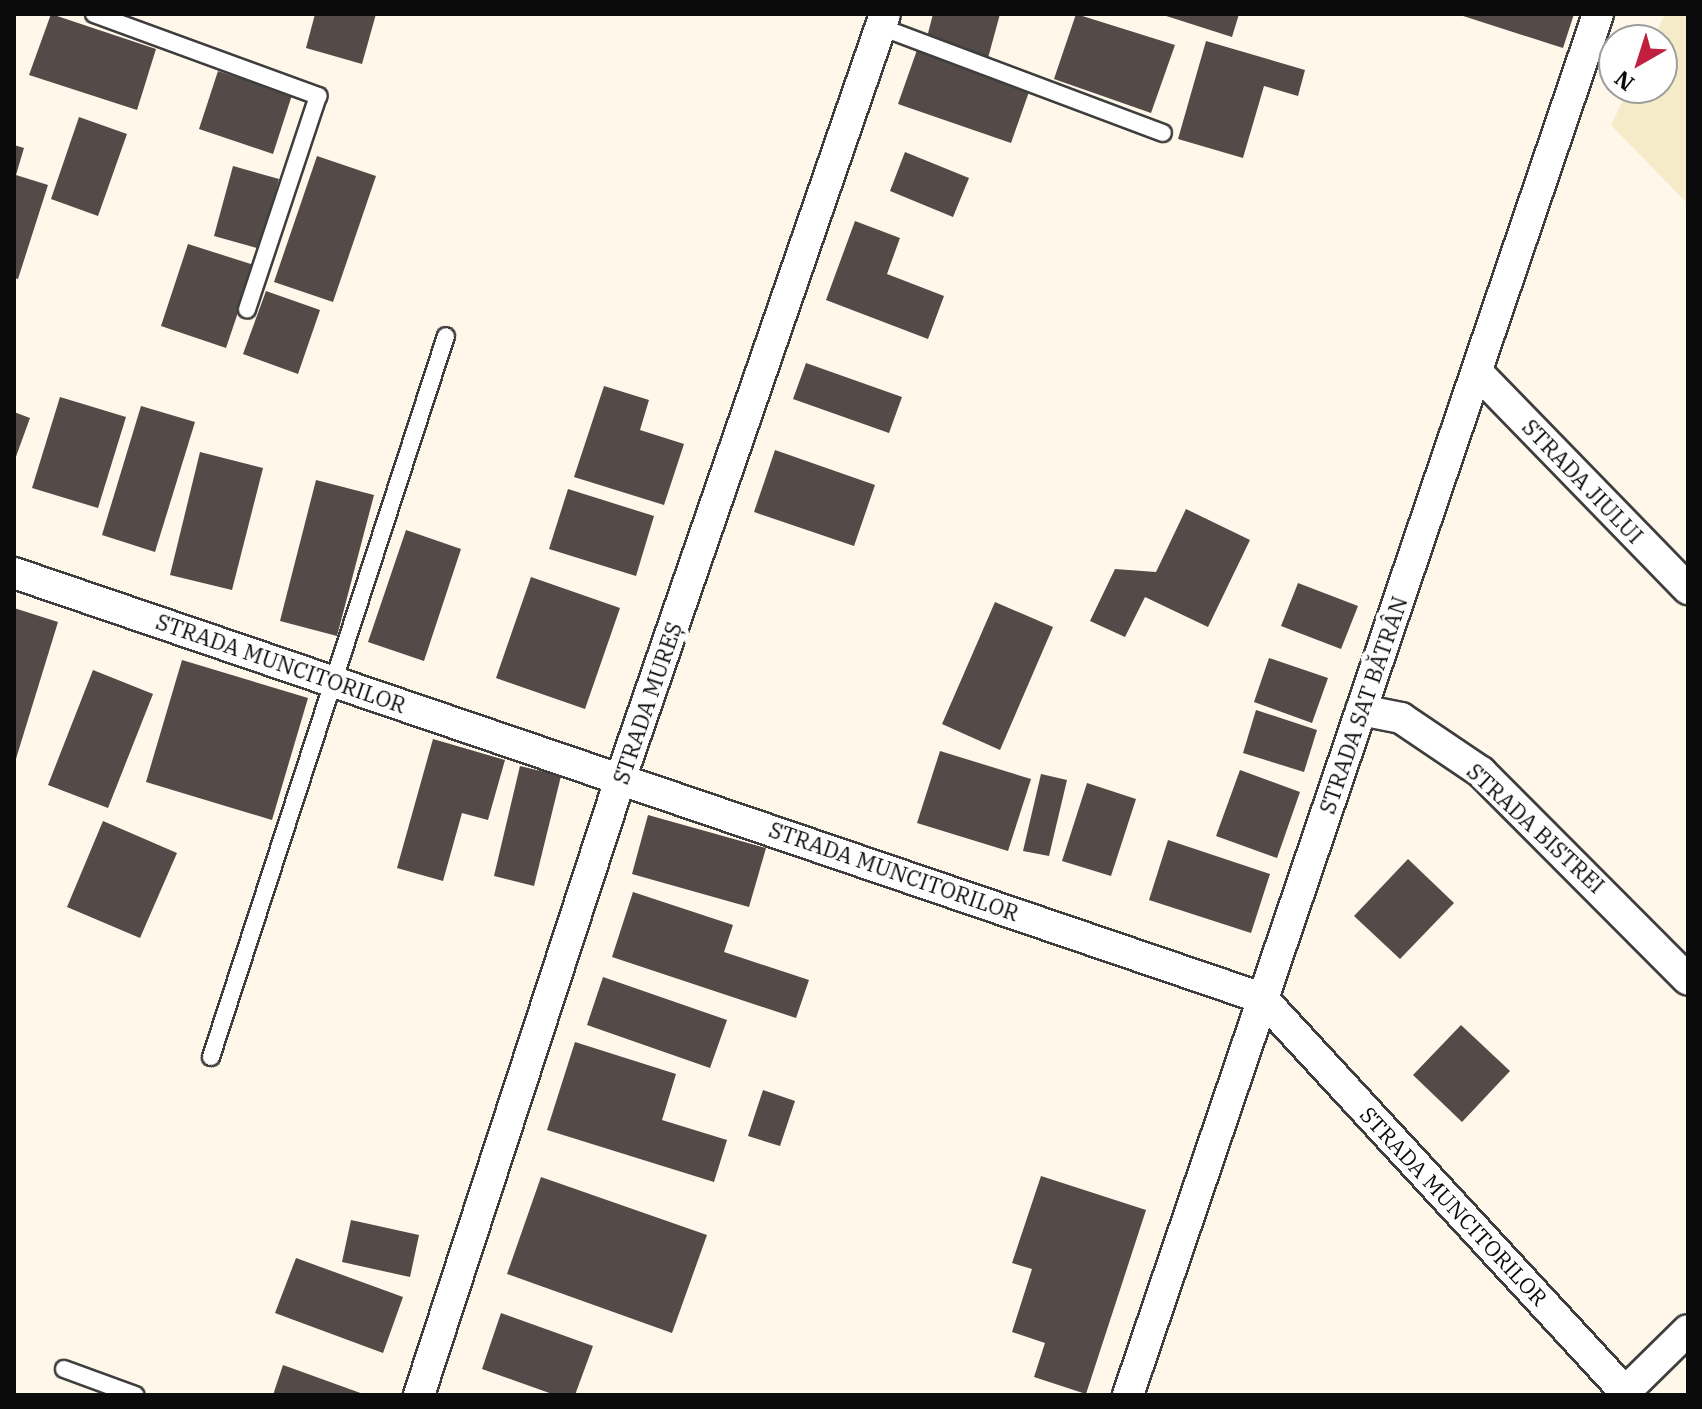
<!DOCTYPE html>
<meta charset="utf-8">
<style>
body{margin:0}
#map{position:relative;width:1702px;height:1409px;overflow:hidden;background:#fff7e9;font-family:"IBM Plex Serif",serif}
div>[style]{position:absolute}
.farmland>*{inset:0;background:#f6ebc9}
.building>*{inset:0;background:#544a47}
.roads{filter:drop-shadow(2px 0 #3e3e3e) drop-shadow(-2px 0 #3e3e3e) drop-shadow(0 2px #3e3e3e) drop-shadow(0 -2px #3e3e3e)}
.lane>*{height:16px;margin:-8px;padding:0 8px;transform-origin:8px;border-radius:8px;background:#fff}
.street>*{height:30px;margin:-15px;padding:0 15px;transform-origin:15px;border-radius:15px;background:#fff}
span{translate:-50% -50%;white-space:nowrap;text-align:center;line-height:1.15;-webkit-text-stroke:8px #fff;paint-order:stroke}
.street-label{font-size:22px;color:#0b0b0b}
.frame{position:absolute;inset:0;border:16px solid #0b0b0b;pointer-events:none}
.north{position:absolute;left:1598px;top:24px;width:80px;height:80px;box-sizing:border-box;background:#fff;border:2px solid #9d9d9d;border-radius:50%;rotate:219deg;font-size:22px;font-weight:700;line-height:32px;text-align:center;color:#0b0b0b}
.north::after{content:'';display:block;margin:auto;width:28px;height:36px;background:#c01f3f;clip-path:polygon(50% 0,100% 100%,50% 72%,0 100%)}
</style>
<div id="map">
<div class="farmland">
<i style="clip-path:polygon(1665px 14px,1688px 14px,1688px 204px,1611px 125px,1629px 88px,1662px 88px,1662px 40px,1653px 40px)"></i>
</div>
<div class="building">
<i style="clip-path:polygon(51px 14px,156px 49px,137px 110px,29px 75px)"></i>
<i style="clip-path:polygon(315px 14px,376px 14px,362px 64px,306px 48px)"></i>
<i style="clip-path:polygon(933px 14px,1000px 14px,988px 58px,926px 41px)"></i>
<i style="clip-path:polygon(1076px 14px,1175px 45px,1151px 113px,1054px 79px)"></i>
<i style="clip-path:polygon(1160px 14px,1239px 14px,1232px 37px)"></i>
<i style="clip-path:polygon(1457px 14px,1574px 14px,1563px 48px)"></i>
<i style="clip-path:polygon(1206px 41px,1305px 70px,1298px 96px,1264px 86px,1243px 158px,1178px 139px)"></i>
<i style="clip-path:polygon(917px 50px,1030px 89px,1011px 143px,898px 104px)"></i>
<i style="clip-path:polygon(218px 71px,292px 95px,273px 154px,199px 129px)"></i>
<i style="clip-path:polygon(79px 117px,127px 134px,98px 216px,51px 199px)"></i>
<i style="clip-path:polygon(14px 145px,24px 148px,16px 175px,48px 185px,18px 279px,14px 278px)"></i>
<i style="clip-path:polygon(905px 152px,969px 178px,953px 217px,890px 191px)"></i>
<i style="clip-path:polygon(317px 156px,376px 176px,333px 302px,274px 282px)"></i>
<i style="clip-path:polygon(233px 166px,279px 179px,260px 249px,214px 236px)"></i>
<i style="clip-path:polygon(855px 221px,900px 238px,887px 274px,944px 296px,928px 339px,826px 300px)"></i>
<i style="clip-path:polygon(188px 244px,254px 265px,226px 348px,161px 326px)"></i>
<i style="clip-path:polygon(266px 291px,320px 310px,298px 374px,243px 354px)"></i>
<i style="clip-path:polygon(806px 363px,902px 397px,889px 433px,793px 399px)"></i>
<i style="clip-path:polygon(604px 386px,649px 400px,640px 430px,684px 444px,664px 505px,574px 477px)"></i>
<i style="clip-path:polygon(60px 397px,126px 417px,98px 508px,32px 488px)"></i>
<i style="clip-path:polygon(141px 406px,195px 422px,155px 552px,102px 535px)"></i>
<i style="clip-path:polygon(14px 412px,30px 418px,14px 462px)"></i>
<i style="clip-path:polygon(775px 450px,875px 485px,854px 546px,754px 512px)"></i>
<i style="clip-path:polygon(200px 452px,263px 468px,232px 590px,170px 575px)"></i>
<i style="clip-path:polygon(316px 480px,374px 495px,337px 636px,280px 621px)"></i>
<i style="clip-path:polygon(568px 489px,654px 516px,636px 576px,549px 549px)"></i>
<i style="clip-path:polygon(1186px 509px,1250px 540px,1208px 627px,1145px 597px,1125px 637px,1090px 621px,1115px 569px,1156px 572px)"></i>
<i style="clip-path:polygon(406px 530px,461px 549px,424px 661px,368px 642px)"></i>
<i style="clip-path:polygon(531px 577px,620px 608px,585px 709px,496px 678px)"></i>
<i style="clip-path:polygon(1298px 583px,1358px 606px,1341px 649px,1281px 626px)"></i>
<i style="clip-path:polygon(995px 602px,1053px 627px,1000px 750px,942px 724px)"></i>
<i style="clip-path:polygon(14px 608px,58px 622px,15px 762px,14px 762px)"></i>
<i style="clip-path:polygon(1269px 658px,1328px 678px,1312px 723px,1254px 702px)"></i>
<i style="clip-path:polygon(182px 660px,308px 698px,272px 820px,146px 782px)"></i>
<i style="clip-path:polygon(93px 670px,153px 694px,108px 808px,48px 785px)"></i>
<i style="clip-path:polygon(1256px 710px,1317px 730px,1304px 772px,1243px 753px)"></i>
<i style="clip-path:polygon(433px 739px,505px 760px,488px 820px,462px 813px,443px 881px,397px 868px)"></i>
<i style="clip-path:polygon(940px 751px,1031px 779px,1008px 851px,917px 823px)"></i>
<i style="clip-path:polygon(520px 766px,561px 776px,534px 886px,494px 876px)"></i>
<i style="clip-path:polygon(1240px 770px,1300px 792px,1277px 858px,1216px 836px)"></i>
<i style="clip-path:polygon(1041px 774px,1067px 780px,1049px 856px,1023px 851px)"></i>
<i style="clip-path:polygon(1087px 783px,1136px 799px,1111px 876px,1062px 861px)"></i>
<i style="clip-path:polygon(648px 815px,766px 848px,749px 907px,632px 874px)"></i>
<i style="clip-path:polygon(103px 821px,177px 853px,140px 938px,67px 907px)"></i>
<i style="clip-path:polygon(1168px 840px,1270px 874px,1251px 933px,1149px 900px)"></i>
<i style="clip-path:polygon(1408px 859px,1454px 903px,1400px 959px,1354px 916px)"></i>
<i style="clip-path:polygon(633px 892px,733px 925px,724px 952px,809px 980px,796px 1018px,612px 957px)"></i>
<i style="clip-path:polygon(603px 977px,727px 1020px,710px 1068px,587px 1025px)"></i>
<i style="clip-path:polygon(1461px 1025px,1510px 1071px,1462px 1122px,1413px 1075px)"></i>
<i style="clip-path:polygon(575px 1042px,676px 1074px,662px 1120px,727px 1140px,714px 1182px,547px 1130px)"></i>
<i style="clip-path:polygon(763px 1090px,795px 1101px,780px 1146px,748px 1136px)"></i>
<i style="clip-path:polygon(1041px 1176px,1146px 1210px,1086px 1394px,1034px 1377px,1045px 1343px,1012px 1332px,1032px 1269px,1012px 1263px)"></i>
<i style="clip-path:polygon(541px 1177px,707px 1235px,672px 1333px,507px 1274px)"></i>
<i style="clip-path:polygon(351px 1220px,419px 1235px,410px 1277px,342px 1262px)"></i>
<i style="clip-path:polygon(296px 1258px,403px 1297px,383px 1353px,275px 1313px)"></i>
<i style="clip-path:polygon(501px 1313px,593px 1346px,575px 1395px,555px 1395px,482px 1369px)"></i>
<i style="clip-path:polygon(283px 1365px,366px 1395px,273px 1395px)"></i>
</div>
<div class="roads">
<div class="lane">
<i style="left:94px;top:14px;width:239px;rotate:20.1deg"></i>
<i style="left:318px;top:96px;width:225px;rotate:108.4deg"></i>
<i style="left:881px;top:27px;width:301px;rotate:20.6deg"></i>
<i style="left:211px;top:1057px;width:758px;rotate:-71.95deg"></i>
<i style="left:64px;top:1369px;width:76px;rotate:20.1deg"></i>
</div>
<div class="street">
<i style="left:1477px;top:372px;width:303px;rotate:45.8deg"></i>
<i style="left:14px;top:573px;width:1318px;rotate:18.81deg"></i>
<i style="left:1262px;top:998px;width:540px;rotate:47.33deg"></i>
<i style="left:1361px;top:710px;width:41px;rotate:11.3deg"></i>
<i style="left:1401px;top:718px;width:97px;rotate:34deg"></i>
<i style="left:1481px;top:772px;width:293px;rotate:45.1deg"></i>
<i style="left:1625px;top:1392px;width:88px;rotate:-44.5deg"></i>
<i style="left:419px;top:1395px;width:650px;rotate:-71.9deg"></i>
<i style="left:621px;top:777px;width:807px;rotate:-70.91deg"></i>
<i style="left:1128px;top:1395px;width:1459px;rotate:-71.2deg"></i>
</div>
</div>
<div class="street-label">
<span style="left:1583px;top:481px;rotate:46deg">STRADA JIULUI</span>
<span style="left:281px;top:663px;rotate:19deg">STRADA MUNCITORILOR</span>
<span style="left:647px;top:703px;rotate:-71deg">STRADA MUREȘ</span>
<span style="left:1363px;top:705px;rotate:-71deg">STRADA SAT BĂTRÂN</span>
<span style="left:1536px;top:828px;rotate:43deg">STRADA BISTREI</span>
<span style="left:894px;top:871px;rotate:19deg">STRADA MUNCITORILOR</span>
<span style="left:1454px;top:1206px;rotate:47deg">STRADA MUNCITORILOR</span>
</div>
<div class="frame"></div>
<div class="north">N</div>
</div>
